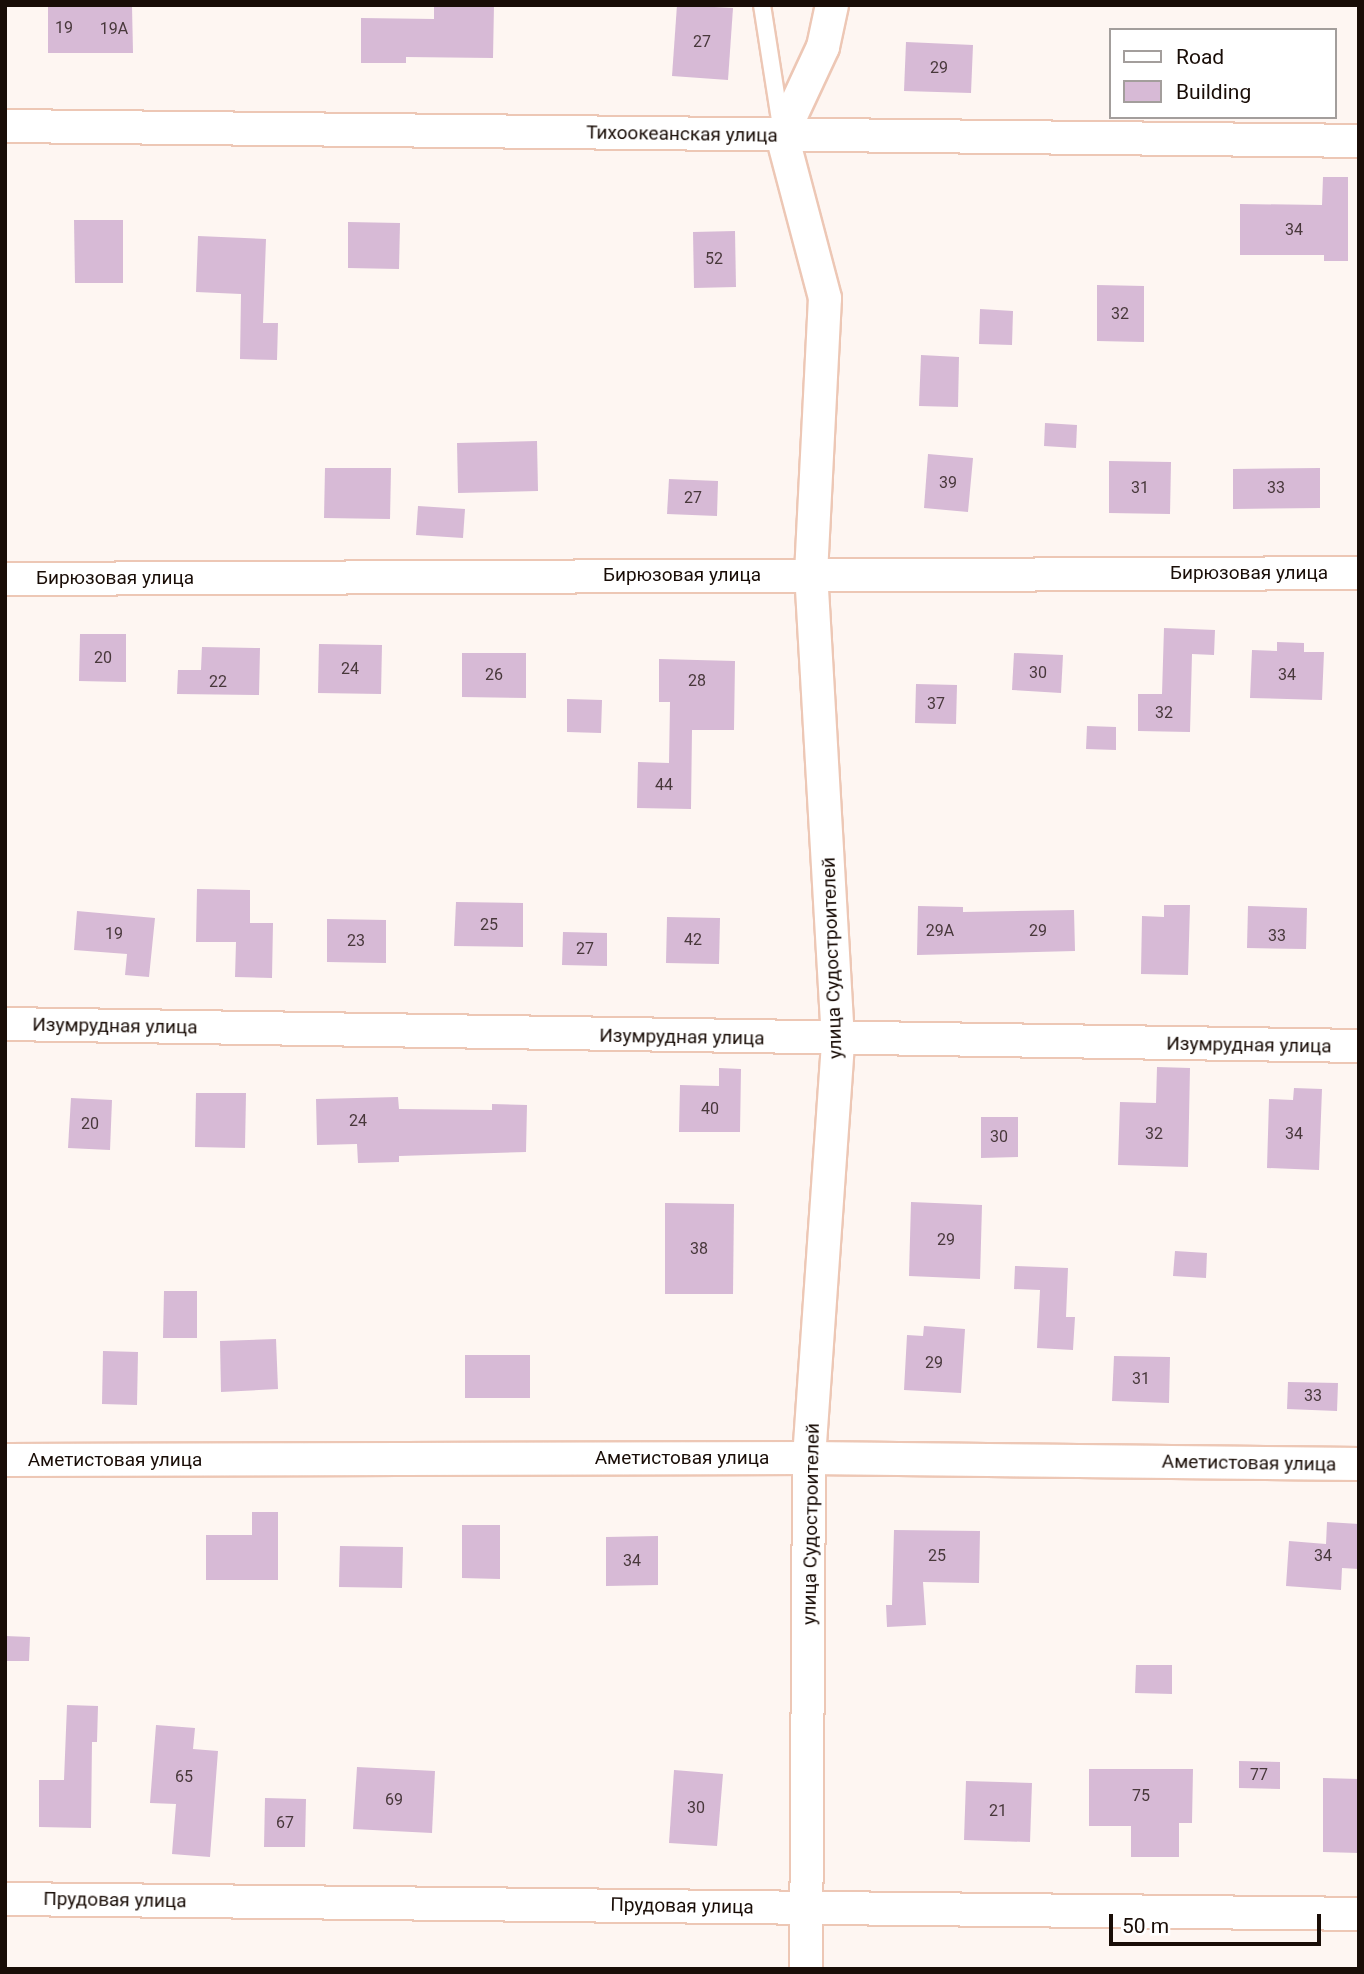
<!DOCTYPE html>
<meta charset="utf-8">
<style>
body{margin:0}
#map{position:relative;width:1364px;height:1974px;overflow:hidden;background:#fef6f2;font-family:Roboto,sans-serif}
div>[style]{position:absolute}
.building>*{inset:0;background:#d7bad6}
.roads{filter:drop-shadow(2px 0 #edc7b5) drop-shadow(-2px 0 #edc7b5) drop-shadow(0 2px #edc7b5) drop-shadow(0 -2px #edc7b5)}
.service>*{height:16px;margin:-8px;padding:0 8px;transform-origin:8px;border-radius:8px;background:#fff}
.minor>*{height:32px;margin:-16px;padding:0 16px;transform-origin:16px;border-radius:16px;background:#fff}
span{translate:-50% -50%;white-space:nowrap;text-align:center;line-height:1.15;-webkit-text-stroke:5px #fff;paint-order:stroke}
.number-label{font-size:16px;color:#48383b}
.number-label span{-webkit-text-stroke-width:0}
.street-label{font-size:19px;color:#190d07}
.frame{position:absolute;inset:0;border:7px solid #190d07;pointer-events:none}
.legend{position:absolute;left:1109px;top:28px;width:228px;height:91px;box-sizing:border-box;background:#fff;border:2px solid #a39e9c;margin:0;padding:9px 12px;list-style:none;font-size:21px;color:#190d07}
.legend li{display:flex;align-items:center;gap:14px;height:35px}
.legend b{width:35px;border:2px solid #a39e9c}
.scale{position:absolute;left:1109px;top:1914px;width:212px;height:32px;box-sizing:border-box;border:4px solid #190d07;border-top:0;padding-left:9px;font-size:21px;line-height:24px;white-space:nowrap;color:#190d07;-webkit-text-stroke:5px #fff;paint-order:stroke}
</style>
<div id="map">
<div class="building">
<i style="clip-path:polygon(434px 5px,494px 5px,493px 58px,406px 57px,406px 63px,361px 63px,361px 18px,434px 19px)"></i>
<i style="clip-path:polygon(677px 5px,733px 8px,728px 80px,672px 76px)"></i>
<i style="clip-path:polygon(48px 6px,132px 6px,133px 53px,48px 53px)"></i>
<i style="clip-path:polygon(906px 42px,973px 45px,971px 93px,904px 91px)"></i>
<i style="clip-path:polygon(1323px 177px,1348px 177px,1348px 261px,1324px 261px,1324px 255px,1240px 255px,1240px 204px,1322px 205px)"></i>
<i style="clip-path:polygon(74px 220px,123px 220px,123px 283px,75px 283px)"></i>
<i style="clip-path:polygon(348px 222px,400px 223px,399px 269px,348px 268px)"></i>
<i style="clip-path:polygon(735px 231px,736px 287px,694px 288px,693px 232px)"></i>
<i style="clip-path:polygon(198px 236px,266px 239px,263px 323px,278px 323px,277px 360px,240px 359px,241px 294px,196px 292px)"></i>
<i style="clip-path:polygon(1097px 285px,1144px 286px,1144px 342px,1097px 341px)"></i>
<i style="clip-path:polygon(980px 309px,1013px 311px,1012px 345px,979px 344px)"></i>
<i style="clip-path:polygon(921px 355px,959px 357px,958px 407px,919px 406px)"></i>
<i style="clip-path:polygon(1045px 423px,1077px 425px,1076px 448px,1044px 446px)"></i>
<i style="clip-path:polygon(537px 441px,538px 491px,458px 493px,457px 443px)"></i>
<i style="clip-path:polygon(928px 454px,973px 458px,968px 512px,924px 508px)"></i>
<i style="clip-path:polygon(1109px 461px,1171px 462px,1170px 514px,1109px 513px)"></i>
<i style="clip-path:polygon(325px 468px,391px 468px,390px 519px,324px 518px)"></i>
<i style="clip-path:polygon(1320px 468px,1320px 508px,1233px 509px,1233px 469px)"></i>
<i style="clip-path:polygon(669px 479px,718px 481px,717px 516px,667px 514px)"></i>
<i style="clip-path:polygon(418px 506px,465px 509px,463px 538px,416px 535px)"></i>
<i style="clip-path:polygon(1164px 628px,1215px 630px,1214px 655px,1192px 654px,1190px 732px,1138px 731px,1138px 694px,1162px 694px)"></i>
<i style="clip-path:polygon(80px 634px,126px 634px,126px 682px,79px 681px)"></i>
<i style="clip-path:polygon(1277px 642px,1304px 643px,1304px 652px,1324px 652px,1322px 700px,1250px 698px,1252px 650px,1277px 651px)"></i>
<i style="clip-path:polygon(319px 644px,382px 645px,381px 694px,318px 693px)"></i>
<i style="clip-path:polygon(202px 647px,260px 648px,259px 695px,177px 694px,178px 670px,201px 670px)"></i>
<i style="clip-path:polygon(462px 653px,526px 653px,526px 698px,462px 697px)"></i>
<i style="clip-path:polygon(1014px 653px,1063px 655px,1061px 693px,1012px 690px)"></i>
<i style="clip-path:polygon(659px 659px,735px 661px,734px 730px,692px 730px,691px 809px,637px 808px,638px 762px,669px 763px,670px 702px,659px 702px)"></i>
<i style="clip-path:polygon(916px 684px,957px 685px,956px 724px,915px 723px)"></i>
<i style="clip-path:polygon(567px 699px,602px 700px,601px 733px,567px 732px)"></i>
<i style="clip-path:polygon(1087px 726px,1116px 727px,1116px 750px,1086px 749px)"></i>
<i style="clip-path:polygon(197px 889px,250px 890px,250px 923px,273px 923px,272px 978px,235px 977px,236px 942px,196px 942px)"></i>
<i style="clip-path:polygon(456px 902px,523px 903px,523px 947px,454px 946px)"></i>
<i style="clip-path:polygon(1164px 905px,1190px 905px,1188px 975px,1141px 974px,1142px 916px,1164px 917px)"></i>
<i style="clip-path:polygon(918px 906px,963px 907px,963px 912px,1074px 910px,1075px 951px,917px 955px)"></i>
<i style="clip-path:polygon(1248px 906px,1307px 908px,1306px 949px,1247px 948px)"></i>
<i style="clip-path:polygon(77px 911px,155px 918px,149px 977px,125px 975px,127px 954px,74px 950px)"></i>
<i style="clip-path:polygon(667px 917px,720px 918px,719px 964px,666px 963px)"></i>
<i style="clip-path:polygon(327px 919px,386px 920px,386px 963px,327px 962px)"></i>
<i style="clip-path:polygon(563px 932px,607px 933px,607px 966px,562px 965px)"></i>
<i style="clip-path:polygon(1157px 1067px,1190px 1068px,1188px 1167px,1118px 1165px,1120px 1102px,1156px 1103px)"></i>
<i style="clip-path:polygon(719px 1068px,741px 1069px,740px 1132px,679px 1132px,680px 1085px,719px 1086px)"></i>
<i style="clip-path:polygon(1294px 1088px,1322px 1089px,1319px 1170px,1267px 1168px,1269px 1099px,1293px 1100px)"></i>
<i style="clip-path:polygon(196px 1093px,246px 1093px,245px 1148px,195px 1147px)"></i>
<i style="clip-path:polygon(398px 1097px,399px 1109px,492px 1110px,492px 1104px,527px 1105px,526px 1152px,399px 1156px,399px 1162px,358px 1163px,357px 1144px,317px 1145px,316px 1099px)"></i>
<i style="clip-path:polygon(71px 1098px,112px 1100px,110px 1150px,68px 1148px)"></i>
<i style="clip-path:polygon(981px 1117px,1018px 1117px,1018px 1157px,981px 1158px)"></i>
<i style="clip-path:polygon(911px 1202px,982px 1205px,980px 1279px,909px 1276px)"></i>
<i style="clip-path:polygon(665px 1203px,734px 1204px,733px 1294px,665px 1294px)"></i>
<i style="clip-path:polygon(1175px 1251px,1207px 1253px,1206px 1278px,1173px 1276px)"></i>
<i style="clip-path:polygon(1015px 1266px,1068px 1268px,1066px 1317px,1075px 1317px,1073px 1350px,1037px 1348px,1040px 1290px,1014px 1289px)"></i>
<i style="clip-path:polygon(164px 1291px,197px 1291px,197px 1338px,163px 1338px)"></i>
<i style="clip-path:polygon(924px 1326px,965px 1329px,961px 1393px,904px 1390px,907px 1335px,923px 1336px)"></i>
<i style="clip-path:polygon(276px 1339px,278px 1389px,221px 1392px,220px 1341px)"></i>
<i style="clip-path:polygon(103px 1351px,138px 1352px,137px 1405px,102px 1404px)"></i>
<i style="clip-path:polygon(465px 1355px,530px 1355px,530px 1398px,465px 1398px)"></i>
<i style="clip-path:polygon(1114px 1356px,1170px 1357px,1169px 1403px,1112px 1401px)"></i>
<i style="clip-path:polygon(1288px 1382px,1338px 1383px,1337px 1411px,1287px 1409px)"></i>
<i style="clip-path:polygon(252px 1512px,278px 1512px,278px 1580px,206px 1580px,206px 1535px,252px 1535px)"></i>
<i style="clip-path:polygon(1327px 1522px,1359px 1524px,1359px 1569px,1342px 1568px,1341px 1590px,1286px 1586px,1289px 1541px,1326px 1544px)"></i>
<i style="clip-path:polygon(462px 1525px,500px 1525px,500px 1579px,462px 1578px)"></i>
<i style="clip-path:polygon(894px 1530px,980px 1531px,979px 1583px,923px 1582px,926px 1625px,887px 1627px,886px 1605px,892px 1605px)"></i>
<i style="clip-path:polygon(658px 1536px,658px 1585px,606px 1586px,606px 1537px)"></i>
<i style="clip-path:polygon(340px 1546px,403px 1547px,402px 1588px,339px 1587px)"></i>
<i style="clip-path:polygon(5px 1636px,30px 1637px,29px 1661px,5px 1661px)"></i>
<i style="clip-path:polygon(1136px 1665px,1172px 1665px,1172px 1694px,1135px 1693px)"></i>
<i style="clip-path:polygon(67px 1705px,98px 1706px,97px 1742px,92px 1742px,91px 1828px,39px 1827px,39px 1780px,64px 1780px)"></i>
<i style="clip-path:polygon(156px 1725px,195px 1728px,193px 1749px,218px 1751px,210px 1857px,172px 1854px,176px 1804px,150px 1803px)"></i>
<i style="clip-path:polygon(1239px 1761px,1280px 1762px,1280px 1789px,1239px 1788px)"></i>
<i style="clip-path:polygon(357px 1767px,435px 1771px,432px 1833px,353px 1829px)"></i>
<i style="clip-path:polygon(1089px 1769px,1193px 1769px,1192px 1823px,1179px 1823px,1179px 1857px,1131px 1857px,1131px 1826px,1089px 1826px)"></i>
<i style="clip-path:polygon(674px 1770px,723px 1774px,717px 1846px,669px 1843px)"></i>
<i style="clip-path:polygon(1323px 1778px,1359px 1779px,1359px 1853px,1323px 1852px)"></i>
<i style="clip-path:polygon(966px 1781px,1032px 1783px,1030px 1842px,964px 1840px)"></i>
<i style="clip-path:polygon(265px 1798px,306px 1799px,305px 1847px,264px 1847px)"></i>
</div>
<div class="roads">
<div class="service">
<i style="left:762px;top:5px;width:122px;rotate:81.1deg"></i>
</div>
<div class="minor">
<i style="left:5px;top:126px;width:1354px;rotate:0.63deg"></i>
<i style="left:5px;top:579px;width:1354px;rotate:-0.25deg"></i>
<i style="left:5px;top:1024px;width:1354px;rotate:0.93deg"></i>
<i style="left:5px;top:1460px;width:804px;rotate:-0.14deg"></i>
<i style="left:809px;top:1458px;width:550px;rotate:0.63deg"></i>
<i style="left:5px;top:1899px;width:1354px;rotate:0.63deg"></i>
<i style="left:806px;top:1969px;width:511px;rotate:-89.66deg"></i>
<i style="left:809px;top:1458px;width:419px;rotate:-86deg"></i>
<i style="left:838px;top:1040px;width:467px;rotate:-93.3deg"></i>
<i style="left:811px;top:574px;width:276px;rotate:-87.1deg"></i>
<i style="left:825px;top:298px;width:169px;rotate:-104.8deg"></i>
<i style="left:782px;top:135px;width:97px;rotate:-65deg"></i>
<i style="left:823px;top:47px;width:43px;rotate:-77.9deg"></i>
</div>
</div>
<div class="number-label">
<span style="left:64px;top:28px">19</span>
<span style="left:114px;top:29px">19А</span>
<span style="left:702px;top:42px">27</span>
<span style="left:939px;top:68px">29</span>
<span style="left:1294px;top:230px">34</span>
<span style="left:714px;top:259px">52</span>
<span style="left:1120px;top:314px">32</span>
<span style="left:948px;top:483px">39</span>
<span style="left:1140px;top:488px">31</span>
<span style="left:1276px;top:488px">33</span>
<span style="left:693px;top:498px">27</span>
<span style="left:103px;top:658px">20</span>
<span style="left:350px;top:669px">24</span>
<span style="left:1038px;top:673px">30</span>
<span style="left:494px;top:675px">26</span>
<span style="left:1287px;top:675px">34</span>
<span style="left:697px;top:681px">28</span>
<span style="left:218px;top:682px">22</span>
<span style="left:936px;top:704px">37</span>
<span style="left:1164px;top:713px">32</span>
<span style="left:664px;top:785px">44</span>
<span style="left:489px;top:925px">25</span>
<span style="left:940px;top:931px">29А</span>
<span style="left:1038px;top:931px">29</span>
<span style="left:114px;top:934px">19</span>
<span style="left:1277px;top:936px">33</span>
<span style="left:693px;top:940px">42</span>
<span style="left:356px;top:941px">23</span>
<span style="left:585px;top:949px">27</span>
<span style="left:710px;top:1109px">40</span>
<span style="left:358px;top:1121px">24</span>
<span style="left:90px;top:1124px">20</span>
<span style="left:1154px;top:1134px">32</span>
<span style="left:1294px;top:1134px">34</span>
<span style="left:999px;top:1137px">30</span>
<span style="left:946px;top:1240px">29</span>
<span style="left:699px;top:1249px">38</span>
<span style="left:934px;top:1363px">29</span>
<span style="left:1141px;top:1379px">31</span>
<span style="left:1313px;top:1396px">33</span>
<span style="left:937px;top:1556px">25</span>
<span style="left:1323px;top:1556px">34</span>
<span style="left:632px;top:1561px">34</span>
<span style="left:1259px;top:1775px">77</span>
<span style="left:184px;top:1777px">65</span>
<span style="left:1141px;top:1796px">75</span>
<span style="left:394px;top:1800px">69</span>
<span style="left:696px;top:1808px">30</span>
<span style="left:998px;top:1811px">21</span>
<span style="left:285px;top:1823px">67</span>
</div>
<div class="street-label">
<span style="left:682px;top:134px;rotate:1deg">Тихоокеанская улица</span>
<span style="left:1249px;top:573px">Бирюзовая улица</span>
<span style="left:682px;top:575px">Бирюзовая улица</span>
<span style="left:115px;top:578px">Бирюзовая улица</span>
<span style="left:832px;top:958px;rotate:-92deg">улица Судостроителей</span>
<span style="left:115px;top:1026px;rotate:1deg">Изумрудная улица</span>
<span style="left:682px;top:1037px;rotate:1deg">Изумрудная улица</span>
<span style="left:1249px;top:1045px;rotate:1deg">Изумрудная улица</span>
<span style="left:682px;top:1458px">Аметистовая улица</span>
<span style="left:115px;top:1460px">Аметистовая улица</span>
<span style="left:1249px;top:1463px;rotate:1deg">Аметистовая улица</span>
<span style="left:811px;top:1524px;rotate:-89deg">улица Судостроителей</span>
<span style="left:115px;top:1900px;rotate:1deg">Прудовая улица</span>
<span style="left:682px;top:1906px;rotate:1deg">Прудовая улица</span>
</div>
<div class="frame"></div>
<ul class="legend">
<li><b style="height:9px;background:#fff"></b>Road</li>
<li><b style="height:19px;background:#d7bad6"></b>Building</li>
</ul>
<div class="scale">50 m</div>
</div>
